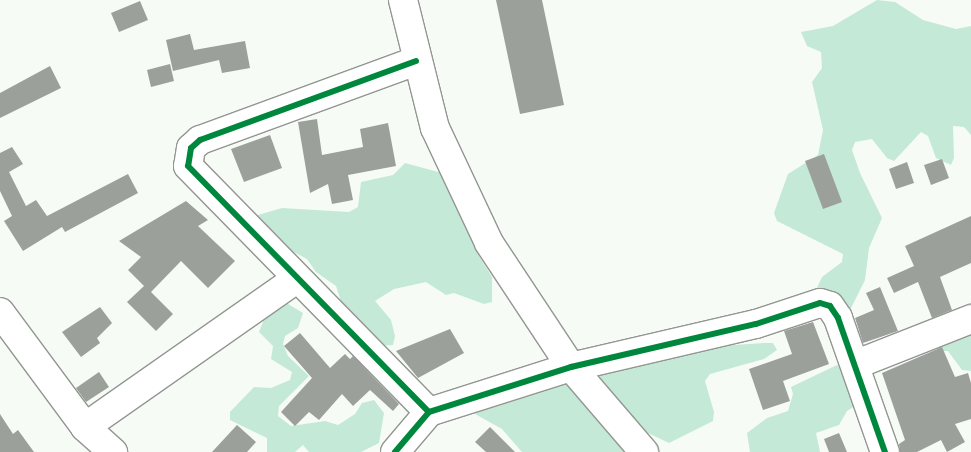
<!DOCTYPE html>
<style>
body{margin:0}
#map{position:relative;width:971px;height:452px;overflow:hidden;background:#f6fcf5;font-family:"Times New Roman",serif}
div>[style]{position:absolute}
.forest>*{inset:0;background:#c4e9d6}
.building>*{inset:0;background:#9ca09a}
.roads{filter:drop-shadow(1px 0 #939693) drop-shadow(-1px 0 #939693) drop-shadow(0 1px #939693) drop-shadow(0 -1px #939693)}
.minor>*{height:28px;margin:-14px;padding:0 14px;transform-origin:14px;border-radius:14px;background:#fefffe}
.cycleway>*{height:6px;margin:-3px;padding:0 3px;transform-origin:3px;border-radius:3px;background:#00873e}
span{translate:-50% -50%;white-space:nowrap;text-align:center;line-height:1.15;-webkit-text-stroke:5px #fff;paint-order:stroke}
</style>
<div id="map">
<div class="forest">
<i style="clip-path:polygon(877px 0,895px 2px,923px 20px,956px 29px,971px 26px,971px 135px,964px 127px,953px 126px,954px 158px,951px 165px,936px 158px,928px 136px,921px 132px,894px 161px,887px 158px,872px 139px,855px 142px,852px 150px,860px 173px,882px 218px,869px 248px,865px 280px,851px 308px,843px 309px,815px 292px,822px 277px,842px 262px,843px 254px,777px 221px,774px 213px,788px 174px,818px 155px,823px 130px,812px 82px,822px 68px,821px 52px,807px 46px,801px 32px,833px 26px)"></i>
<i style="clip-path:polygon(405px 163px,442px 173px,465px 199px,479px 256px,492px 277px,492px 302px,484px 304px,454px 293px,446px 295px,426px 282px,394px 289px,375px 301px,391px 320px,395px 336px,393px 345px,377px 346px,343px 308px,336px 286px,316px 272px,307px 259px,263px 236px,254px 223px,258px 215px,282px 208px,349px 212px,358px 207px,361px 182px,393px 175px)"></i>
<i style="clip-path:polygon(270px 304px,288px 304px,303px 313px,298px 328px,285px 336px,283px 344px,288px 356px,309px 376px,279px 406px,278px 416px,291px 426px,325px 421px,338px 425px,355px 414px,362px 403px,374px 400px,384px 413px,379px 443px,361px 452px,309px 452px,303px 445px,295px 452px,267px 452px,267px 438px,230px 420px,230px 412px,254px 387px,271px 388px,290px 380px,292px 372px,271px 359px,273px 346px,259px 332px)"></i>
<i style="clip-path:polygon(971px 328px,971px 371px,962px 370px,948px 351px,938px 351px,938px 344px)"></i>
<i style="clip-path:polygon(764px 343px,773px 343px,777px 350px,764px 359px,710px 374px,705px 381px,714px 412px,713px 421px,669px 443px,648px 433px,595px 377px,610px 367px,689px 348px)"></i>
<i style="clip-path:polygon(837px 365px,844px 369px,861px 402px,847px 411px,839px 425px,816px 433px,820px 452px,750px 452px,747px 433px,767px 418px,788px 411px,793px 394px,791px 387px)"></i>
<i style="clip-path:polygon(565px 382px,583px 393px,629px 446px,626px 452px,522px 452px,502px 429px,475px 414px,479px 407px)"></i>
</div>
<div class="building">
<i style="clip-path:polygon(496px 0,542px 0,564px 105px,520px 114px)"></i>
<i style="clip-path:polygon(140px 1px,148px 20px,119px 32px,111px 13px)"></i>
<i style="clip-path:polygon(190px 34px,194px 50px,245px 41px,250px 68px,222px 73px,219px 60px,173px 71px,166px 40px)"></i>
<i style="clip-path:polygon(170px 64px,174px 81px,151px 87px,147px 70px)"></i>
<i style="clip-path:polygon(50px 66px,61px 88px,0 118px,0 93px)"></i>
<i style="clip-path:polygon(317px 119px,322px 155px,363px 147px,360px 129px,388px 123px,396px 166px,348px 175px,353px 200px,332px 204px,328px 184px,310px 193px,298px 122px)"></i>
<i style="clip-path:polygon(270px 135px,282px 168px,244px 182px,231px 149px)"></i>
<i style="clip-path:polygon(12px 147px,23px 164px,9px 172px,26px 206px,36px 200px,47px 216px,128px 174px,138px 193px,65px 232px,62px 227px,23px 251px,4px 221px,12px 216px,0 191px,0 153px)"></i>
<i style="clip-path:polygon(824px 154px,842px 202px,823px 209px,805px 161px)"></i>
<i style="clip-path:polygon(942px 159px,949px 178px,931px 185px,924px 165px)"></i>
<i style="clip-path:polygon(907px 162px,914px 183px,896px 189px,889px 169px)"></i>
<i style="clip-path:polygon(186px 201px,208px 220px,198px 226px,235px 261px,208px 288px,181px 261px,151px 292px,173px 314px,156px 331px,127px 302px,144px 286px,128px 270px,141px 257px,119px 241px)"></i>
<i style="clip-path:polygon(971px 216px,971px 263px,940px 277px,952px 310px,932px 318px,918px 282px,894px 293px,887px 278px,914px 266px,905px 246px)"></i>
<i style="clip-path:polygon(880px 287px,898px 331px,863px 343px,855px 318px,874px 310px,866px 293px)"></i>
<i style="clip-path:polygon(100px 307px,112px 323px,97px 338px,100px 343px,81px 357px,62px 332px)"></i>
<i style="clip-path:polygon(813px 322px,829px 364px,783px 381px,790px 401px,763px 410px,749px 369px,792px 354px,784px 331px)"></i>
<i style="clip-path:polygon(450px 329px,464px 353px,418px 378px,396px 351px)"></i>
<i style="clip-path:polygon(300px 333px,330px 368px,345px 354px,350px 359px,353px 356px,399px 404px,393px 411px,370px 390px,353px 406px,342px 394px,319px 420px,309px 412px,295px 426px,281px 412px,312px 378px,284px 346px)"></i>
<i style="clip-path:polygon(942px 347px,955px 377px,968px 373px,971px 383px,971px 419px,955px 424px,965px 442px,947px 452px,941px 440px,917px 452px,900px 452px,899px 444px,905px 440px,882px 373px)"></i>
<i style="clip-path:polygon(99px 372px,109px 387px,86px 402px,76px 388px)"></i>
<i style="clip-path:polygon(0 414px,13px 434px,18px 430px,34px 452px,0 452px)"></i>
<i style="clip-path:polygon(237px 425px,256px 442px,247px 452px,212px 452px)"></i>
<i style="clip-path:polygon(490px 427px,515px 452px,486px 452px,475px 442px)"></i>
<i style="clip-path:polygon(839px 433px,847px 452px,829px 452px,824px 439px)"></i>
</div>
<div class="roads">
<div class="minor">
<i style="left:403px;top:0;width:132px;rotate:76deg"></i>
<i style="left:435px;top:128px;width:127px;rotate:64.8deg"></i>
<i style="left:489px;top:243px;width:149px;rotate:56.5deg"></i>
<i style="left:571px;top:367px;width:112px;rotate:49.3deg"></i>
<i style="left:416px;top:61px;width:230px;rotate:159.9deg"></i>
<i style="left:200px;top:140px;width:12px;rotate:138deg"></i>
<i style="left:191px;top:148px;width:18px;rotate:99deg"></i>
<i style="left:188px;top:166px;width:344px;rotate:45.6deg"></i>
<i style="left:0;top:312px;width:143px;rotate:53.5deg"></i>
<i style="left:85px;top:427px;width:38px;rotate:42deg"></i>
<i style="left:857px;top:364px;width:123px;rotate:-21.5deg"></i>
<i style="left:85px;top:427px;width:258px;rotate:-35deg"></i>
<i style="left:395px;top:452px;width:52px;rotate:-49.6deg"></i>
<i style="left:429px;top:412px;width:149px;rotate:-17.6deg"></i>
<i style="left:571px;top:367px;width:190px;rotate:-13.1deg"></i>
<i style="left:756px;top:324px;width:67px;rotate:-18.2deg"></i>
<i style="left:820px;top:303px;width:10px;rotate:17deg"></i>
<i style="left:830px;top:306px;width:14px;rotate:56deg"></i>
<i style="left:838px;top:318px;width:142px;rotate:70.7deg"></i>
</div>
</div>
<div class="cycleway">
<i style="left:416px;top:61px;width:230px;rotate:159.9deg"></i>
<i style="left:200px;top:140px;width:12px;rotate:138deg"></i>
<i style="left:191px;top:148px;width:18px;rotate:99deg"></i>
<i style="left:188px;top:166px;width:344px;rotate:45.6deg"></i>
<i style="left:395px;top:452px;width:52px;rotate:-49.6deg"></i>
<i style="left:429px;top:412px;width:149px;rotate:-17.6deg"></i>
<i style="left:571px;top:367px;width:190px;rotate:-13.1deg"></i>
<i style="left:756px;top:324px;width:67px;rotate:-18.2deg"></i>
<i style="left:820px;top:303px;width:10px;rotate:17deg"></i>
<i style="left:830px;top:306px;width:14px;rotate:56deg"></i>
<i style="left:838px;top:318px;width:142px;rotate:70.7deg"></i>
</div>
</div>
